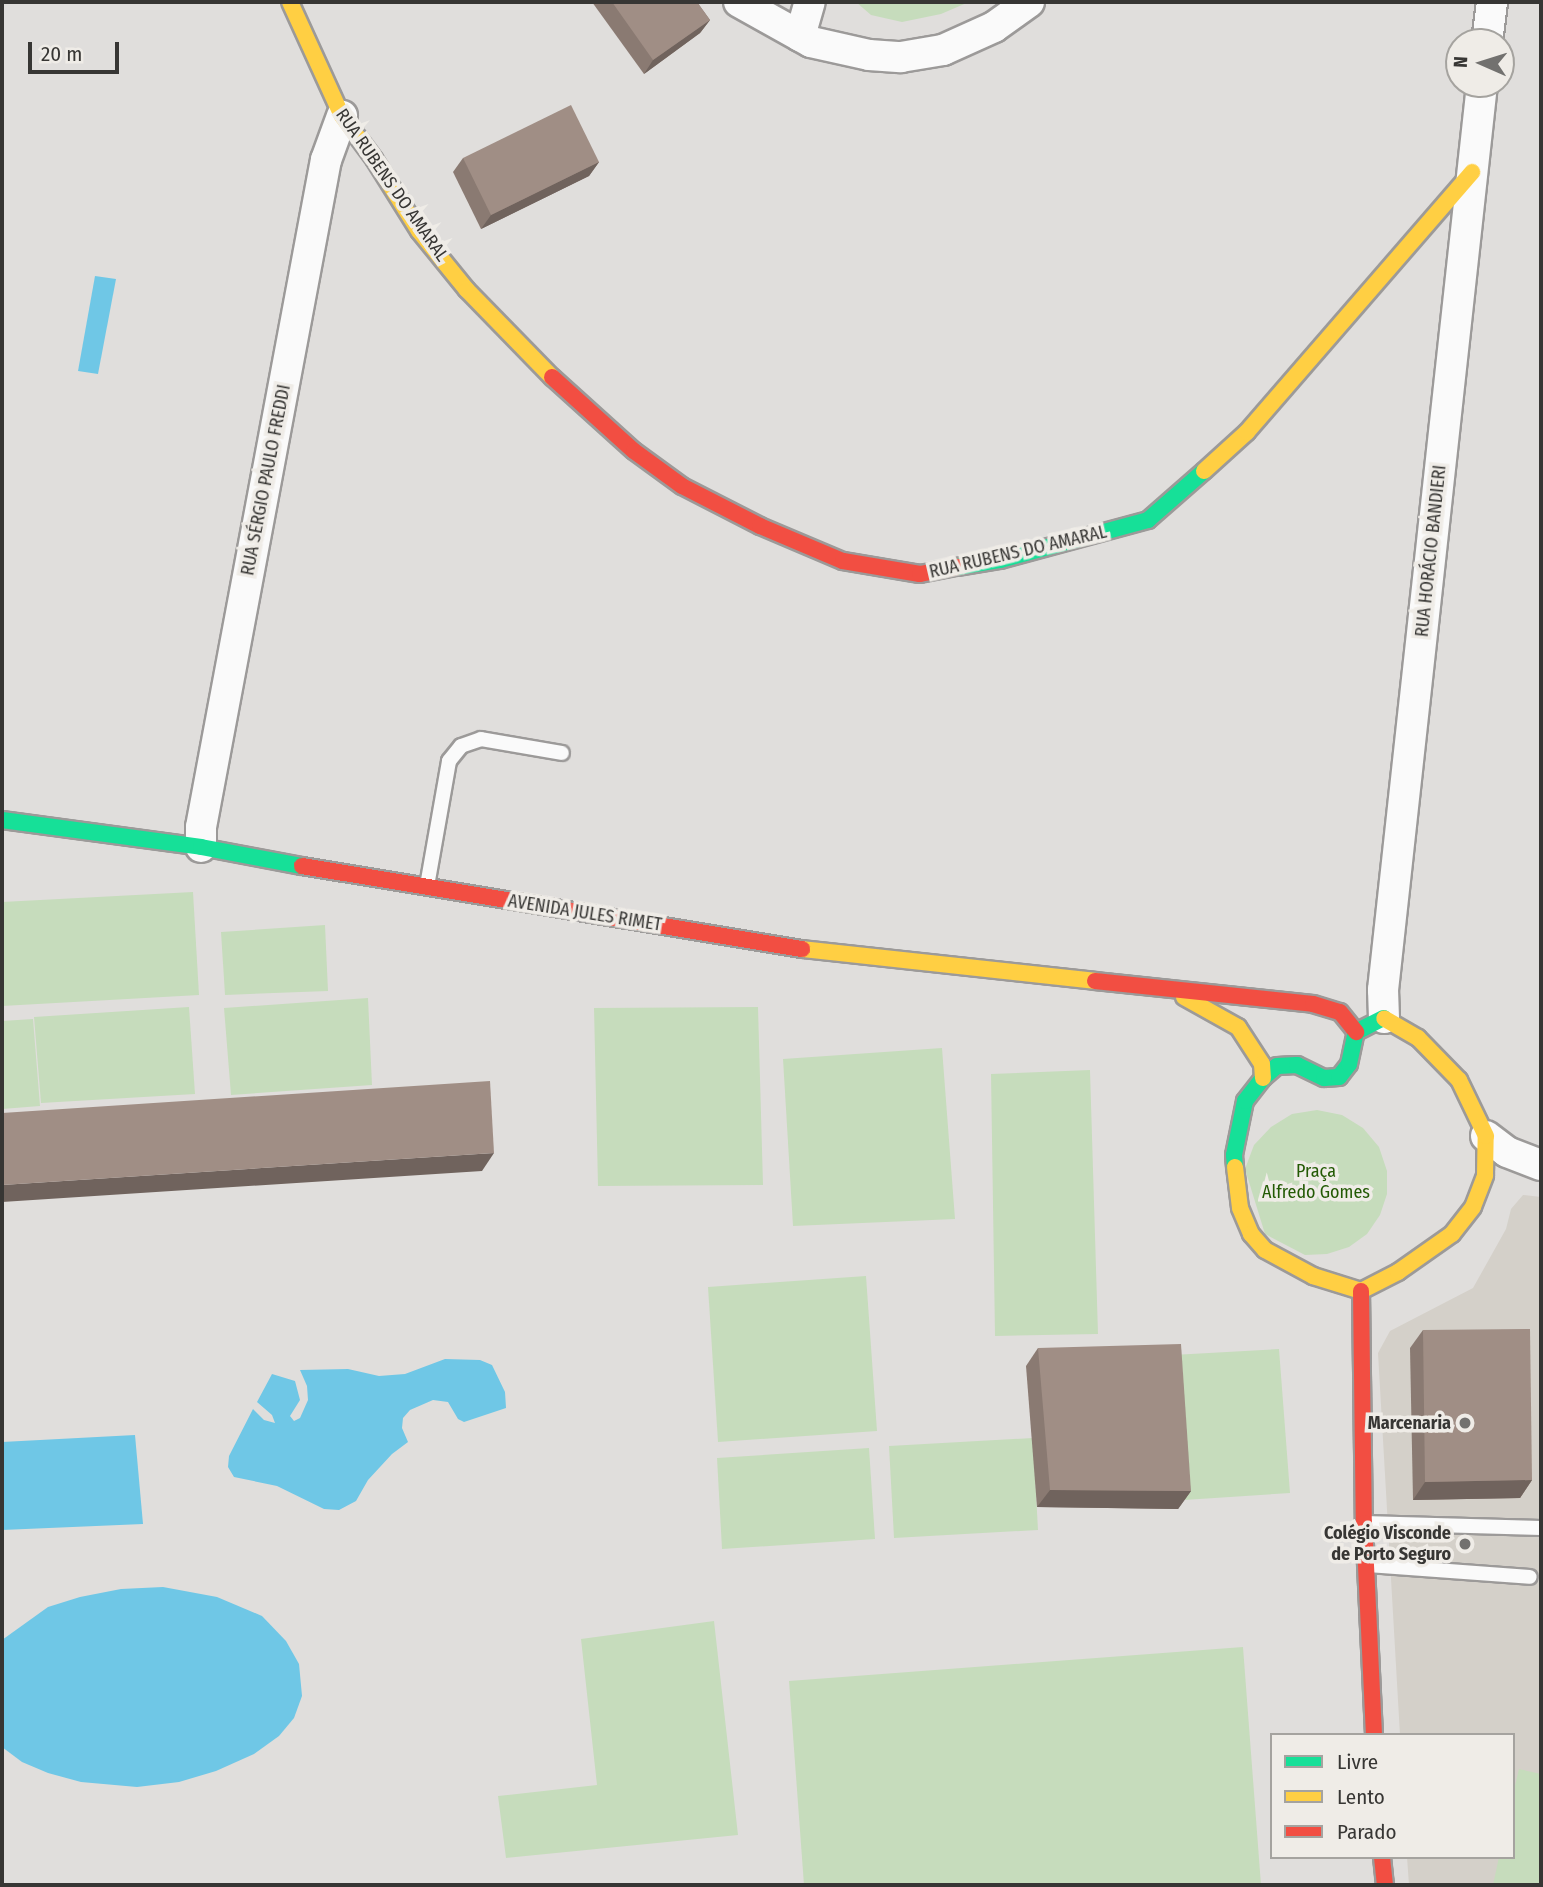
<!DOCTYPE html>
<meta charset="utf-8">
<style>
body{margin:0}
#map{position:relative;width:1543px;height:1887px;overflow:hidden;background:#e0dedc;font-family:"Fira Sans Condensed",sans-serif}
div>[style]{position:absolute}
.built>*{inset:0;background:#d4d0c9}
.green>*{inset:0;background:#c6dcbc}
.water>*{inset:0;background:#6fc7e6}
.roads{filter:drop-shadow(2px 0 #9c9a99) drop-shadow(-2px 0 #9c9a99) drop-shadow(0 2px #9c9a99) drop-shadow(0 -2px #9c9a99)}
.lane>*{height:14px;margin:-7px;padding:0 7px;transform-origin:7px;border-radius:7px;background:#fafafa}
.street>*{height:30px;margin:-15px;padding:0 15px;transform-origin:15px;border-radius:15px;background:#fafafa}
.fast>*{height:16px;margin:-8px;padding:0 8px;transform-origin:8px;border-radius:8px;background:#16e098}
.slow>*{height:16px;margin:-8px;padding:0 8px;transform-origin:8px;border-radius:8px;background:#ffcf43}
.jam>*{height:16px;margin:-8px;padding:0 8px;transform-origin:8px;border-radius:8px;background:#f24e42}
.wall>*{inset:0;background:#8a7a72}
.shaded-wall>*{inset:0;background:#70635d}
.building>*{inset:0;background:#a08e85}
.dots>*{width:19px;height:19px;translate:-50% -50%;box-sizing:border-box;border:4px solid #efece7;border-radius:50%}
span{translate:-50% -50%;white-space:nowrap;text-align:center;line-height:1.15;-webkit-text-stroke:7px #efece7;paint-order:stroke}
.street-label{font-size:18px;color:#373634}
.park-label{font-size:18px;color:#235a04}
.poi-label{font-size:18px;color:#373634;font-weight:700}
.right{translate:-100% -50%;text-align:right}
.frame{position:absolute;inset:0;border:4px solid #373634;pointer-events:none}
.legend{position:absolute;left:1270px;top:1733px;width:245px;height:126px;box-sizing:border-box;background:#efece7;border:2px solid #a5a39f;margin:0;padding:9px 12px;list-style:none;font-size:21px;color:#373634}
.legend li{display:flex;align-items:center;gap:14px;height:35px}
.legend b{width:35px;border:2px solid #a5a39f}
.north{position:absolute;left:1445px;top:28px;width:70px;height:70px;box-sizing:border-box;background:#efece7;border:2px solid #a5a39f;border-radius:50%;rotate:273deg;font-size:19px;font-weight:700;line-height:28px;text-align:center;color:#373634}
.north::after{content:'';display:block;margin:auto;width:24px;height:32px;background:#72716f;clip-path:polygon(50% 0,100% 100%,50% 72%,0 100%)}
.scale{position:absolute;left:28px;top:42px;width:91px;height:32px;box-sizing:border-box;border:4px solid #373634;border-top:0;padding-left:9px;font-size:21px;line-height:24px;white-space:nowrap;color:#373634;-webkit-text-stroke:5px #efece7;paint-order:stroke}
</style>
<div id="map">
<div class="built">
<i style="clip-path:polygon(1523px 1195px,1541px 1197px,1541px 1885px,1409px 1885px,1407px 1857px,1513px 1857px,1513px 1735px,1400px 1735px,1378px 1353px,1390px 1331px,1473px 1288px,1506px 1229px,1511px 1209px)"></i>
</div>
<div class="green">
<i style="clip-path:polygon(856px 2px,969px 2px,941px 14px,902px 22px,871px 15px)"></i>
<i style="clip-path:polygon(193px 892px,199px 995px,2px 1006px,2px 902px)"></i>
<i style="clip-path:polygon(325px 925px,328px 991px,225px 995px,221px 932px)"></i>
<i style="clip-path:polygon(368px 998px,372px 1085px,231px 1095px,224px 1008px)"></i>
<i style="clip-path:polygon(189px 1007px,195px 1094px,41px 1103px,34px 1017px)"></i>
<i style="clip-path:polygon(758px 1007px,763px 1185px,598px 1186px,594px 1008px)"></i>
<i style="clip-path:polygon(33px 1019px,40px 1106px,2px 1109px,2px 1021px)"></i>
<i style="clip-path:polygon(942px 1048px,955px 1219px,793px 1226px,783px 1059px)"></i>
<i style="clip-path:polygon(1090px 1070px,1098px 1334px,995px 1336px,991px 1074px)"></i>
<i style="clip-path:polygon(1317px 1110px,1342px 1115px,1363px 1128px,1379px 1147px,1387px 1171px,1387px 1194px,1380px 1215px,1367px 1234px,1349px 1247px,1327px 1254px,1305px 1255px,1265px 1234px,1245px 1169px,1254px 1145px,1271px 1127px,1292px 1114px)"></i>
<i style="clip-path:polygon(866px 1276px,877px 1431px,718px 1442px,708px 1287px)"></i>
<i style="clip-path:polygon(1279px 1349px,1290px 1493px,1184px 1500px,1173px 1355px)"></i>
<i style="clip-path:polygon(1033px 1438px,1038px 1530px,894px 1538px,889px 1446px)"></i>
<i style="clip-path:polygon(869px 1448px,875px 1539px,722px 1549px,717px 1458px)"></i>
<i style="clip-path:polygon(714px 1621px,738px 1835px,506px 1858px,498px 1796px,597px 1785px,581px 1639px)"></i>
<i style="clip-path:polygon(1243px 1647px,1261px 1885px,804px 1885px,789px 1681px)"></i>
<i style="clip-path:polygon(1519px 1769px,1541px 1774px,1541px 1885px,1493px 1885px,1499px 1857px,1513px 1857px,1513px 1794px)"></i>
</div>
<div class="water">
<i style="clip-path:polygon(95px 276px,116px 279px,98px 374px,78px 371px)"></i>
<i style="clip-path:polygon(445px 1359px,480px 1360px,492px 1365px,505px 1392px,506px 1408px,464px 1422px,458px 1419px,448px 1402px,433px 1400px,410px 1410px,403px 1418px,402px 1428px,408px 1442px,392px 1454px,368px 1480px,356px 1501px,339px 1510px,324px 1509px,277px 1486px,234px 1477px,228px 1467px,229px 1456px,253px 1409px,264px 1420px,275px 1423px,272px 1415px,257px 1402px,272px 1374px,295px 1381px,300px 1400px,290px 1416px,294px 1421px,300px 1418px,308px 1400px,307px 1386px,300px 1370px,348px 1369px,379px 1376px,405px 1374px)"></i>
<i style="clip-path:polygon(135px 1435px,143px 1524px,2px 1530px,2px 1442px)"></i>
<i style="clip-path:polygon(163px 1587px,217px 1597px,262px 1616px,286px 1641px,299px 1664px,302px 1696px,294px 1718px,279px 1736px,254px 1754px,216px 1771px,179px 1782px,137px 1787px,81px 1782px,48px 1773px,22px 1762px,2px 1747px,2px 1640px,48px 1607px,80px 1597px,121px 1589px)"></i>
</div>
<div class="roads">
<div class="lane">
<i style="left:427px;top:886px;width:127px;rotate:-80deg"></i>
<i style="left:449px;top:761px;width:19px;rotate:-51deg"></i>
<i style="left:461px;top:746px;width:21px;rotate:-19deg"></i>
<i style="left:481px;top:739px;width:82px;rotate:9.8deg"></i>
<i style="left:1364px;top:1523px;width:177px;rotate:1.6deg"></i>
<i style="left:1368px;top:1565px;width:162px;rotate:4.2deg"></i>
</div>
<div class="street">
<i style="left:739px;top:2px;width:82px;rotate:29.1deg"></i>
<i style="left:811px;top:42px;width:59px;rotate:12.6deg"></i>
<i style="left:869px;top:55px;width:32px;rotate:4deg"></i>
<i style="left:901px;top:57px;width:43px;rotate:-9.5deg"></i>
<i style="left:943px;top:50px;width:56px;rotate:-24.3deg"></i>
<i style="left:994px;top:27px;width:43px;rotate:-35.5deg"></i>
<i style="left:800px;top:36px;width:35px;rotate:-74deg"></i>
<i style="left:1487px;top:42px;width:40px;rotate:-82.9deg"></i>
<i style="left:201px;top:847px;width:20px;rotate:-90deg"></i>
<i style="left:201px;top:827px;width:679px;rotate:-79.39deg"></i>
<i style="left:326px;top:160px;width:47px;rotate:-70deg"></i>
<i style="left:1384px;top:1018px;width:28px;rotate:-92deg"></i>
<i style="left:1383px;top:990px;width:911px;rotate:-83.76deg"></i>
<i style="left:1486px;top:1136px;width:26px;rotate:37deg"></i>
<i style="left:1507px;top:1152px;width:36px;rotate:21deg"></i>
</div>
<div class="fast">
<i style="left:957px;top:567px;width:44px;rotate:-9.2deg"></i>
<i style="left:1000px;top:560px;width:153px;rotate:-15.1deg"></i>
<i style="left:1148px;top:520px;width:74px;rotate:-41.2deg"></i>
<i style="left:2px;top:820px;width:201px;rotate:7.7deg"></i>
<i style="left:201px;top:847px;width:103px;rotate:10.7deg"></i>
<i style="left:1235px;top:1167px;width:12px;rotate:-95deg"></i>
<i style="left:1234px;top:1155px;width:55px;rotate:-78.5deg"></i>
<i style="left:1245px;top:1101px;width:29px;rotate:-52deg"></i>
<i style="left:1263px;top:1078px;width:18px;rotate:-41deg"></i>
<i style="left:1277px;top:1066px;width:20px;rotate:-3deg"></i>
<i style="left:1297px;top:1065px;width:30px;rotate:26deg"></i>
<i style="left:1324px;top:1078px;width:15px;rotate:-4deg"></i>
<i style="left:1339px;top:1077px;width:16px;rotate:-52deg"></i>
<i style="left:1349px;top:1064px;width:33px;rotate:-78deg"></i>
<i style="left:1356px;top:1032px;width:31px;rotate:-27deg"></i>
</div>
<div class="slow">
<i style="left:290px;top:2px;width:125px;rotate:65.5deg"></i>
<i style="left:342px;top:116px;width:54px;rotate:53.3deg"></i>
<i style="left:374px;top:159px;width:85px;rotate:58deg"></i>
<i style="left:419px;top:231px;width:76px;rotate:50.9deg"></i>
<i style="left:467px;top:290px;width:122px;rotate:45.7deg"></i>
<i style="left:1204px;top:471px;width:58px;rotate:-42.2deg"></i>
<i style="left:1247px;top:432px;width:344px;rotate:-49.1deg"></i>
<i style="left:802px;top:949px;width:295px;rotate:6.2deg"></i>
<i style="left:1184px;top:997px;width:62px;rotate:29.1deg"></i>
<i style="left:1238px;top:1027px;width:44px;rotate:57deg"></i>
<i style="left:1262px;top:1064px;width:14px;rotate:86deg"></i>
<i style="left:1235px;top:1167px;width:41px;rotate:83deg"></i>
<i style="left:1240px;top:1208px;width:28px;rotate:67deg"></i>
<i style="left:1251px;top:1234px;width:21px;rotate:49deg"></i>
<i style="left:1265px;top:1250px;width:55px;rotate:28.4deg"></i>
<i style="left:1313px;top:1276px;width:50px;rotate:17.4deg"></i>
<i style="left:1361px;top:1291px;width:42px;rotate:-27.2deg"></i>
<i style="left:1398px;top:1272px;width:66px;rotate:-35.1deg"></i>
<i style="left:1452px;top:1234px;width:34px;rotate:-52deg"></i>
<i style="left:1473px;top:1207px;width:34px;rotate:-69deg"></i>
<i style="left:1485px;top:1175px;width:39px;rotate:-89deg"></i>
<i style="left:1486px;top:1136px;width:62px;rotate:-115.7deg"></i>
<i style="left:1459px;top:1080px;width:59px;rotate:-134.3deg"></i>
<i style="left:1418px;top:1038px;width:39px;rotate:-150deg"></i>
</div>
<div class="jam">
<i style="left:552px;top:377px;width:110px;rotate:42.1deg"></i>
<i style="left:634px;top:451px;width:59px;rotate:36.1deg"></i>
<i style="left:682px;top:486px;width:88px;rotate:27.1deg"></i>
<i style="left:760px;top:526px;width:90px;rotate:22.9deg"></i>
<i style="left:843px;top:561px;width:78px;rotate:9.6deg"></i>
<i style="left:920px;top:574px;width:38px;rotate:-11deg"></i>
<i style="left:302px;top:866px;width:507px;rotate:9.43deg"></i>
<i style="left:1095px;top:981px;width:219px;rotate:6deg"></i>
<i style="left:1313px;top:1004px;width:28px;rotate:17deg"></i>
<i style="left:1340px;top:1012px;width:26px;rotate:51deg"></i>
<i style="left:1361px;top:1291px;width:232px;rotate:89.3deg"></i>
<i style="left:1364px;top:1523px;width:212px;rotate:87.3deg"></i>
<i style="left:1382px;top:1857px;width:28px;rotate:84deg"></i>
</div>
</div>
<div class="wall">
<i style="clip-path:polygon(592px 2px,697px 2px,710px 20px,700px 33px,644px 74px)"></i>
<i style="clip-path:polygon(463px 158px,599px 162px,589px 176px,481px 229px,453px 172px)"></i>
<i style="clip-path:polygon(1423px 1330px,1532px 1480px,1520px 1498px,1413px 1500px,1410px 1348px)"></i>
<i style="clip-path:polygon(1038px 1348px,1191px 1491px,1178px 1509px,1037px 1507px,1026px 1366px)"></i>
</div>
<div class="shaded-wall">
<i style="clip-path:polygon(710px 20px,700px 33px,644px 74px,653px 60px)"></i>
<i style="clip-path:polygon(599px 162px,589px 176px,481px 229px,491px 215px)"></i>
<i style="clip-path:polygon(494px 1153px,482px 1171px,2px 1202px,2px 1185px)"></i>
<i style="clip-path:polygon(1532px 1480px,1520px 1498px,1413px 1500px,1425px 1482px)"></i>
<i style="clip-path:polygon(1050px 1490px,1191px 1491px,1178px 1509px,1037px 1507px)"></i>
</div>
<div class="building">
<i style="clip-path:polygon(612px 2px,697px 2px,710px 20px,653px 60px)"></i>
<i style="clip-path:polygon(571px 105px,599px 162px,491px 215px,463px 158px)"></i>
<i style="clip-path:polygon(490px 1081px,494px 1153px,2px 1185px,2px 1113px)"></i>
<i style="clip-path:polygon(1530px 1329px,1532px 1480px,1425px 1482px,1423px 1330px)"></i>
<i style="clip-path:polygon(1181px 1344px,1191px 1491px,1050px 1490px,1038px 1348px)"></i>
</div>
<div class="dots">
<i style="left:1465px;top:1423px;background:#72716f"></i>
<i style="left:1465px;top:1544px;background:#72716f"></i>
</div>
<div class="street-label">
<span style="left:392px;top:185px;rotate:55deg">RUA RUBENS DO AMARAL</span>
<span style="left:266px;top:480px;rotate:-79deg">RUA SÉRGIO PAULO FREDDI</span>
<span style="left:1431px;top:551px;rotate:-84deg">RUA HORÁCIO BANDIERI</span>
<span style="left:1018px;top:552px;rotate:-13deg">RUA RUBENS DO AMARAL</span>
<span style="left:585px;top:913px;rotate:9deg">AVENIDA JULES RIMET</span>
</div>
<div class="park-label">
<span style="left:1316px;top:1182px">Praça<br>Alfredo Gomes</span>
</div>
<div class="poi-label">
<span class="right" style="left:1451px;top:1423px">Marcenaria</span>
<span class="right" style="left:1451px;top:1544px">Colégio Visconde<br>de Porto Seguro</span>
</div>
<div class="frame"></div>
<ul class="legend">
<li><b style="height:9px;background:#16e098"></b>Livre</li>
<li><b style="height:9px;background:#ffcf43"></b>Lento</li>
<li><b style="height:9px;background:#f24e42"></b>Parado</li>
</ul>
<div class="north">N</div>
<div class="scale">20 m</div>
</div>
